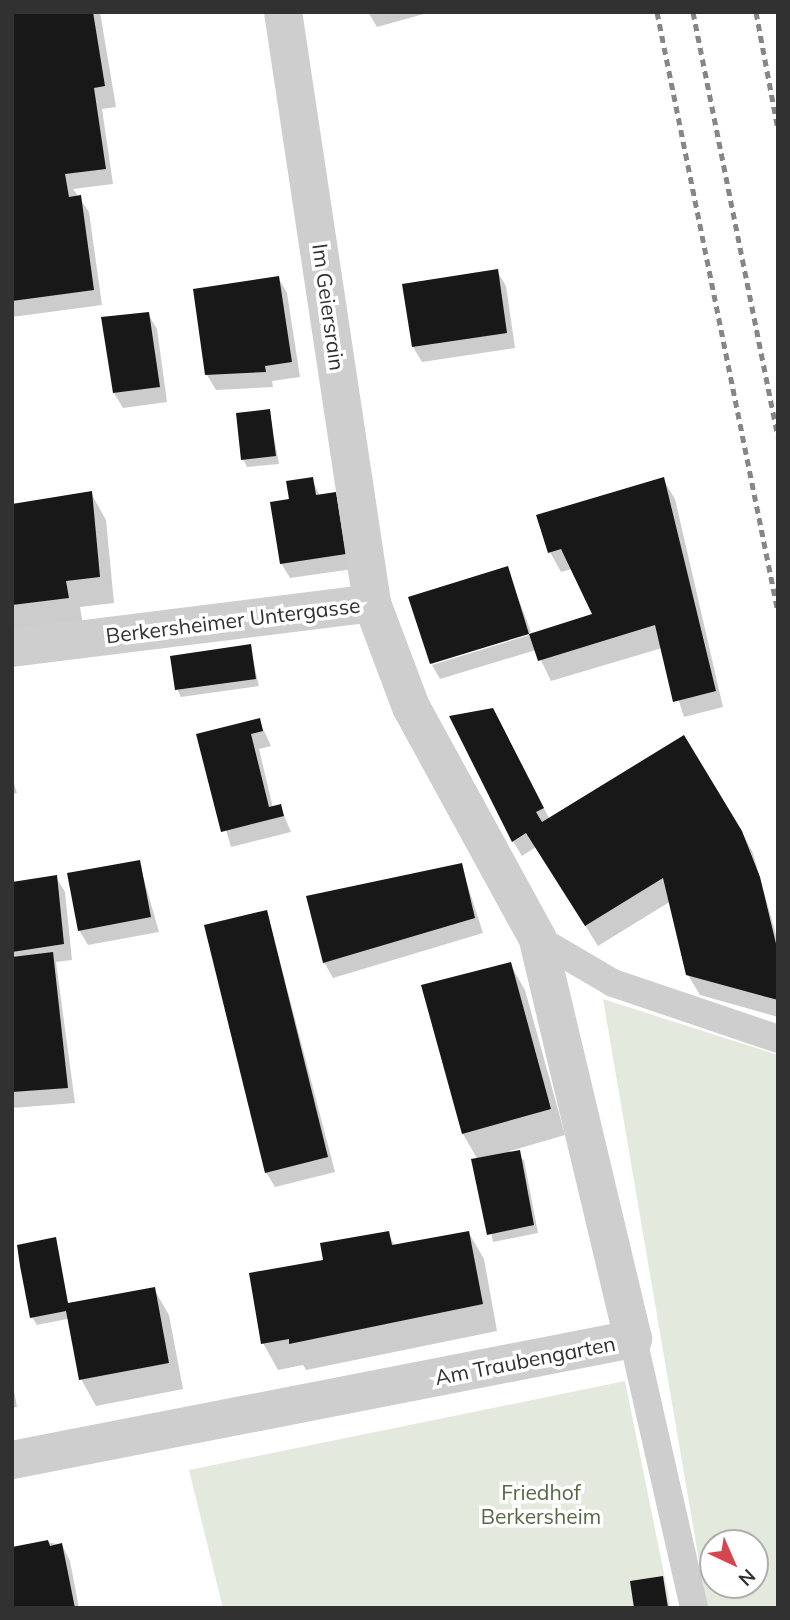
<!DOCTYPE html>
<style>
body{margin:0}
#map{position:relative;width:790px;height:1620px;overflow:hidden;background:#fff;font-family:Mulish,sans-serif}
div>[style]{position:absolute}
.green>*{inset:0;background:#e4e9de}
.shadow>*{inset:0;background:#0003}
.building>*{inset:0;background:#181818}
.service>*{height:28px;margin:-14px;padding:0 14px;transform-origin:14px;border-radius:14px;background:#cecece}
.minor>*{height:38px;margin:-19px;padding:0 19px;transform-origin:19px;border-radius:19px;background:#cecece}
.rail>*{height:5px;margin-top:-2.5px;transform-origin:0;background:repeating-linear-gradient(90deg,#868686 0 7px,transparent 0 12px)}
span{translate:-50% -50%;white-space:nowrap;text-align:center;line-height:1.15;-webkit-text-stroke:7px #fff;paint-order:stroke}
.street-label{font-size:21px;color:#313131}
.park-label{font-size:21px;color:#536942}
.frame{position:absolute;inset:0;border:14px solid #313131;pointer-events:none}
.north{position:absolute;left:699px;top:1529px;width:70px;height:70px;box-sizing:border-box;background:#fff;border:2px solid #adadad;border-radius:50%;rotate:136deg;font-size:19px;font-weight:700;line-height:28px;text-align:center;color:#313131}
.north::after{content:'';display:block;margin:auto;width:24px;height:32px;background:#d5464e;clip-path:polygon(50% 0,100% 100%,50% 72%,0 100%)}
</style>
<div id="map">
<div class="green">
<i style="clip-path:polygon(evenodd,603px 999px,778px 1055px,778px 1608px,707px 1608px,603px 999px,713px 1543px,755px 1543px,755px 1585px,713px 1585px,713px 1543px)"></i>
<i style="clip-path:polygon(625px 1381px,671px 1608px,223px 1608px,189px 1470px)"></i>
</div>
<div class="shadow">
<i style="clip-path:polygon(12px 12px,100px 12px,116px 107px,102px 109px,113px 184px,73px 189px,89px 212px,102px 305px,12px 317px)"></i>
<i style="clip-path:polygon(368px 12px,431px 12px,377px 27px)"></i>
<i style="clip-path:polygon(497px 271px,506px 286px,515px 348px,422px 362px,413px 347px,404px 285px)"></i>
<i style="clip-path:polygon(278px 277px,287px 293px,300px 377px,272px 381px,273px 387px,216px 390px,207px 375px)"></i>
<i style="clip-path:polygon(148px 314px,157px 329px,167px 402px,123px 408px,114px 393px)"></i>
<i style="clip-path:polygon(269px 411px,279px 464px,247px 467px,243px 459px)"></i>
<i style="clip-path:polygon(312px 479px,353px 569px,290px 578px,281px 563px,291px 500px)"></i>
<i style="clip-path:polygon(663px 479px,675px 499px,723px 707px,684px 717px,662px 648px,551px 681px,536px 650px,440px 679px,432px 665px,594px 615px,572px 569px,561px 572px,550px 552px)"></i>
<i style="clip-path:polygon(91px 493px,106px 520px,114px 603px,80px 607px,83px 625px,12px 633px,12px 505px)"></i>
<i style="clip-path:polygon(507px 568px,531px 632px,432px 664px,411px 598px)"></i>
<i style="clip-path:polygon(250px 646px,259px 686px,181px 697px,177px 689px)"></i>
<i style="clip-path:polygon(259px 720px,271px 746px,259px 749px,273px 808px,280px 806px,291px 832px,231px 847px,198px 735px)"></i>
<i style="clip-path:polygon(501px 726px,550px 820px,741px 831px,753px 853px,778px 942px,778px 1017px,700px 995px,688px 975px,671px 901px,598px 946px,536px 847px,522px 856px,513px 841px)"></i>
<i style="clip-path:polygon(12px 777px,17px 793px,12px 794px)"></i>
<i style="clip-path:polygon(139px 862px,159px 932px,88px 945px,79px 930px)"></i>
<i style="clip-path:polygon(461px 865px,483px 933px,333px 978px,324px 962px)"></i>
<i style="clip-path:polygon(56px 877px,65px 892px,72px 960px,56px 962px,75px 1103px,12px 1108px,12px 884px)"></i>
<i style="clip-path:polygon(267px 912px,335px 1172px,275px 1187px,266px 1172px)"></i>
<i style="clip-path:polygon(510px 964px,525px 990px,565px 1135px,510px 1151px,524px 1160px,538px 1233px,493px 1242px,478px 1160px,463px 1134px)"></i>
<i style="clip-path:polygon(388px 1233px,395px 1246px,469px 1233px,484px 1259px,497px 1331px,306px 1370px,303px 1365px,278px 1370px,263px 1343px,326px 1261px)"></i>
<i style="clip-path:polygon(55px 1239px,67px 1305px,154px 1289px,169px 1315px,183px 1389px,96px 1406px,81px 1379px,72px 1318px,37px 1325px,32px 1317px)"></i>
<i style="clip-path:polygon(12px 1380px,17px 1407px,12px 1408px)"></i>
<i style="clip-path:polygon(47px 1542px,62px 1545px,70px 1561px,79px 1608px,12px 1608px)"></i>
<i style="clip-path:polygon(662px 1578px,669px 1608px,636px 1608px)"></i>
</div>
<div class="building">
<i style="clip-path:polygon(12px 12px,93px 12px,105px 86px,94px 88px,106px 169px,65px 174px,69px 197px,81px 195px,94px 290px,12px 301px)"></i>
<i style="clip-path:polygon(498px 269px,507px 333px,412px 347px,402px 284px)"></i>
<i style="clip-path:polygon(279px 276px,292px 362px,265px 366px,266px 372px,205px 375px,193px 289px)"></i>
<i style="clip-path:polygon(149px 312px,160px 387px,113px 393px,101px 317px)"></i>
<i style="clip-path:polygon(270px 409px,276px 456px,241px 460px,236px 413px)"></i>
<i style="clip-path:polygon(313px 477px,316px 495px,336px 492px,346px 554px,280px 564px,270px 502px,289px 499px,286px 481px)"></i>
<i style="clip-path:polygon(664px 477px,716px 691px,673px 702px,655px 625px,538px 661px,529px 634px,592px 614px,561px 549px,548px 553px,536px 515px)"></i>
<i style="clip-path:polygon(92px 491px,100px 577px,66px 581px,69px 598px,12px 605px,12px 504px)"></i>
<i style="clip-path:polygon(508px 566px,529px 634px,430px 664px,408px 597px)"></i>
<i style="clip-path:polygon(251px 644px,256px 679px,175px 690px,170px 656px)"></i>
<i style="clip-path:polygon(493px 708px,544px 808px,536px 812px,542px 822px,684px 735px,742px 831px,760px 877px,778px 952px,778px 1000px,686px 975px,663px 878px,585px 926px,526px 833px,512px 842px,449px 716px)"></i>
<i style="clip-path:polygon(260px 718px,263px 731px,251px 734px,269px 807px,281px 804px,284px 816px,221px 832px,196px 734px)"></i>
<i style="clip-path:polygon(140px 860px,151px 917px,78px 931px,67px 873px)"></i>
<i style="clip-path:polygon(462px 863px,475px 918px,323px 963px,306px 896px)"></i>
<i style="clip-path:polygon(57px 875px,64px 944px,12px 952px,12px 882px)"></i>
<i style="clip-path:polygon(267px 910px,328px 1157px,265px 1173px,204px 925px)"></i>
<i style="clip-path:polygon(53px 952px,68px 1088px,12px 1092px,12px 957px)"></i>
<i style="clip-path:polygon(511px 962px,551px 1109px,462px 1134px,421px 985px)"></i>
<i style="clip-path:polygon(520px 1150px,534px 1225px,487px 1235px,471px 1159px)"></i>
<i style="clip-path:polygon(389px 1231px,392px 1245px,469px 1231px,483px 1304px,289px 1344px,289px 1339px,261px 1344px,249px 1273px,323px 1260px,320px 1243px)"></i>
<i style="clip-path:polygon(56px 1237px,68px 1303px,155px 1287px,169px 1363px,79px 1380px,66px 1311px,30px 1318px,20px 1266px,17px 1245px)"></i>
<i style="clip-path:polygon(48px 1540px,50px 1546px,62px 1543px,75px 1608px,12px 1608px,12px 1547px)"></i>
<i style="clip-path:polygon(663px 1576px,668px 1608px,634px 1608px,630px 1581px)"></i>
</div>
<div class="service">
<i style="left:538px;top:939px;width:87px;rotate:30.4deg"></i>
<i style="left:613px;top:983px;width:174px;rotate:18.7deg"></i>
<i style="left:633px;top:1339px;width:276px;rotate:77.2deg"></i>
</div>
<div class="minor">
<i style="left:12px;top:648px;width:363px;rotate:-7.1deg"></i>
<i style="left:12px;top:1460px;width:633px;rotate:-11.03deg"></i>
<i style="left:633px;top:1339px;width:411px;rotate:-103.4deg"></i>
<i style="left:538px;top:939px;width:264px;rotate:-118.7deg"></i>
<i style="left:411px;top:707px;width:111px;rotate:-110.6deg"></i>
<i style="left:372px;top:603px;width:598px;rotate:-98.56deg"></i>
</div>
<div class="rail">
<i style="left:657px;top:12px;width:612px;rotate:78.6deg"></i>
<i style="left:693px;top:12px;width:433px;rotate:78.7deg"></i>
<i style="left:756px;top:12px;width:120px;rotate:79.4deg"></i>
</div>
<div class="street-label">
<span style="left:329px;top:307px;rotate:82deg">Im Geiersrain</span>
<span style="left:233px;top:620px;rotate:-7deg">Berkersheimer Untergasse</span>
<span style="left:525px;top:1360px;rotate:-11deg">Am Traubengarten</span>
</div>
<div class="park-label">
<span style="left:541px;top:1504px">Friedhof<br>Berkersheim</span>
</div>
<div class="frame"></div>
<div class="north">N</div>
</div>
